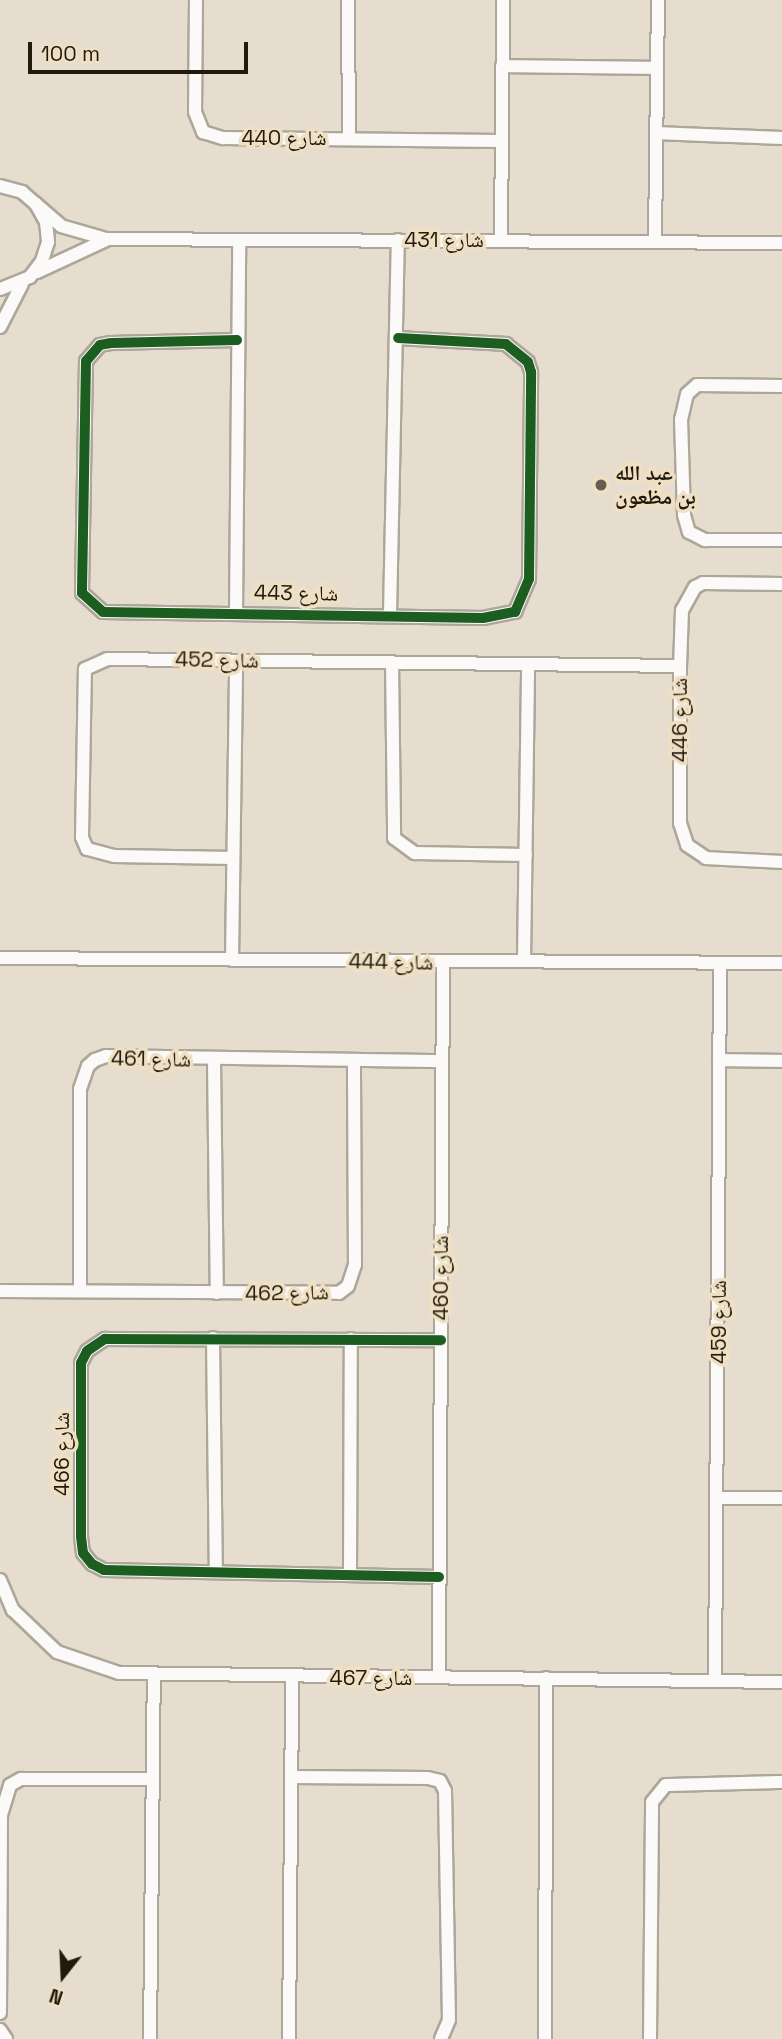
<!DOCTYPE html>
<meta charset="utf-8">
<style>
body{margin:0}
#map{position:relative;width:782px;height:2039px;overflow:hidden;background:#e6ddce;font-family:"Space Grotesk","Noto Naskh Arabic",sans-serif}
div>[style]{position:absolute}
.roads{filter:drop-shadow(2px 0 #ada79b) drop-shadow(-2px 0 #ada79b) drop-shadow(0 2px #ada79b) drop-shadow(0 -2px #ada79b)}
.street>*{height:12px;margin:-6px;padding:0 6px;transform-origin:6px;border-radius:6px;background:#fbfaf8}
.cycleway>*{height:10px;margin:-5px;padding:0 5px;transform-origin:5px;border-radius:5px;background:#1b5e20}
.dots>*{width:19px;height:19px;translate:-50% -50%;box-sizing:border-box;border:4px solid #f0e0c3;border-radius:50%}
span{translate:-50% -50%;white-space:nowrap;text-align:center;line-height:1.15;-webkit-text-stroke:7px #f0e0c3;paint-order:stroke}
.street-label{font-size:21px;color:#1f190e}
.poi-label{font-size:21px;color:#1f190e;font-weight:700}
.left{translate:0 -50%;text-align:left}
.north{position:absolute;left:28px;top:1941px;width:70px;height:70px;-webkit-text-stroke:5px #f0e0c3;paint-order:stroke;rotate:198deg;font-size:19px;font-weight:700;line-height:28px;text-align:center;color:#1f190e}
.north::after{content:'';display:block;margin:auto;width:24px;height:32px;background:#1f190e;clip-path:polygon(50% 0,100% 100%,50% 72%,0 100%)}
.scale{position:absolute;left:28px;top:42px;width:220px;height:32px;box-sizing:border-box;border:4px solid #1f190e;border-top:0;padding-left:9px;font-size:21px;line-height:24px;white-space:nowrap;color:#1f190e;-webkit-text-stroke:5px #f0e0c3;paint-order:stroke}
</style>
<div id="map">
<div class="roads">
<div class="street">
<i style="left:196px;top:0;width:112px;rotate:90.5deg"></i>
<i style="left:195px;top:112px;width:22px;rotate:68deg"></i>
<i style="left:203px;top:132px;width:21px;rotate:17deg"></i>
<i style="left:223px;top:138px;width:277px;rotate:0.6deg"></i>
<i style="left:348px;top:0;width:138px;rotate:89.6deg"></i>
<i style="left:502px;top:66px;width:154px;rotate:0.7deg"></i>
<i style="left:656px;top:133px;width:126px;rotate:2.3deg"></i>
<i style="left:0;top:186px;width:23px;rotate:15deg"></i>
<i style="left:22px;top:192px;width:18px;rotate:41deg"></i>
<i style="left:36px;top:204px;width:21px;rotate:61deg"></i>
<i style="left:46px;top:222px;width:20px;rotate:84deg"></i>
<i style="left:48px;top:242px;width:20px;rotate:108deg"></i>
<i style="left:42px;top:261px;width:20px;rotate:127deg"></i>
<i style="left:30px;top:277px;width:32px;rotate:158deg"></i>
<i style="left:36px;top:204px;width:33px;rotate:41deg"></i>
<i style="left:61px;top:226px;width:47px;rotate:16.1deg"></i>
<i style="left:106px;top:239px;width:676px;rotate:0.34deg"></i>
<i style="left:501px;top:239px;width:239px;rotate:-89.5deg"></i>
<i style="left:655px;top:241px;width:241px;rotate:-89.3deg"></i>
<i style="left:37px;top:272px;width:76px;rotate:-24.9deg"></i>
<i style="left:0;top:327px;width:48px;rotate:-62.9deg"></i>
<i style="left:237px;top:340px;width:126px;rotate:178.6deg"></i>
<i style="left:111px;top:343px;width:11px;rotate:170deg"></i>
<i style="left:100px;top:345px;width:21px;rotate:131deg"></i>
<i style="left:86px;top:361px;width:232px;rotate:91deg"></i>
<i style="left:82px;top:593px;width:28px;rotate:42deg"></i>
<i style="left:103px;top:612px;width:380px;rotate:0.9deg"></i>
<i style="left:483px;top:618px;width:33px;rotate:-11deg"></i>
<i style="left:515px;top:612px;width:36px;rotate:-67deg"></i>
<i style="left:529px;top:579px;width:207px;rotate:-89.4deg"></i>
<i style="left:531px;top:372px;width:10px;rotate:-107deg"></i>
<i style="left:528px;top:362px;width:28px;rotate:-141deg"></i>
<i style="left:506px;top:344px;width:108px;rotate:-176.8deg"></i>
<i style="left:782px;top:386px;width:85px;rotate:-179.3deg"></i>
<i style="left:697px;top:385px;width:13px;rotate:138deg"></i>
<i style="left:687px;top:394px;width:26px;rotate:103deg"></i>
<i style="left:681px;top:419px;width:96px;rotate:88.2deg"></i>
<i style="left:684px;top:515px;width:18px;rotate:74deg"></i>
<i style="left:689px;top:532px;width:18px;rotate:27deg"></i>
<i style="left:705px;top:540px;width:77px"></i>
<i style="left:782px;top:584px;width:79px;rotate:-179.3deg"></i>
<i style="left:703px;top:583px;width:9px;rotate:153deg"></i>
<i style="left:695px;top:587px;width:26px;rotate:119deg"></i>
<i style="left:682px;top:610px;width:56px;rotate:92deg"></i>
<i style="left:680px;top:666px;width:157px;rotate:90deg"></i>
<i style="left:680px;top:823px;width:23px;rotate:72deg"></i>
<i style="left:687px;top:845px;width:23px;rotate:34deg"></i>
<i style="left:706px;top:858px;width:76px;rotate:3deg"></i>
<i style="left:236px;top:612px;width:371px;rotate:-89.5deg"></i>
<i style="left:390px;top:614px;width:374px;rotate:-88.8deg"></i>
<i style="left:392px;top:662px;width:176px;rotate:89.3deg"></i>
<i style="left:394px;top:838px;width:26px;rotate:36deg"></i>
<i style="left:415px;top:853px;width:111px;rotate:1deg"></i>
<i style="left:233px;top:858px;width:119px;rotate:-179deg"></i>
<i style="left:114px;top:856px;width:28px;rotate:-165deg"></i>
<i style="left:87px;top:849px;width:13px;rotate:-113deg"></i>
<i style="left:82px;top:837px;width:168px;rotate:-89deg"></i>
<i style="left:85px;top:669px;width:24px;rotate:-24deg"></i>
<i style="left:107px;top:659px;width:573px;rotate:0.7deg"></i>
<i style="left:0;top:958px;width:782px;rotate:0.37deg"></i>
<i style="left:232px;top:960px;width:299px;rotate:-89.2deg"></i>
<i style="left:524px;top:961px;width:297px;rotate:-89.2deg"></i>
<i style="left:719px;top:1060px;width:63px;rotate:0.9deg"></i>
<i style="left:214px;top:1061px;width:232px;rotate:89.3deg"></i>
<i style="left:80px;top:1290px;width:201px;rotate:-90deg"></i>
<i style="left:80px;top:1089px;width:24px;rotate:-71deg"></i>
<i style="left:88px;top:1066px;width:9px;rotate:-41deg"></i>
<i style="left:95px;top:1060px;width:12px;rotate:-20deg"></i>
<i style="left:106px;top:1056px;width:336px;rotate:0.9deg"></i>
<i style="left:0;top:1291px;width:339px;rotate:0.3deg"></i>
<i style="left:339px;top:1293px;width:11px;rotate:-38deg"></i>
<i style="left:348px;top:1286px;width:22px;rotate:-72deg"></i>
<i style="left:355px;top:1265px;width:202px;rotate:-90.3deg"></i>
<i style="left:213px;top:1338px;width:232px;rotate:89.3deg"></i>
<i style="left:718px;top:1498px;width:64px"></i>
<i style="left:350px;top:1574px;width:235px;rotate:-89.8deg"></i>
<i style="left:439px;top:1577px;width:335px;rotate:-178.8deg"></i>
<i style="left:104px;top:1570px;width:13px;rotate:-153deg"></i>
<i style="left:92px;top:1564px;width:14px;rotate:-129deg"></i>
<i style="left:83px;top:1553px;width:17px;rotate:-97deg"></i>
<i style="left:81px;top:1536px;width:173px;rotate:-90deg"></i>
<i style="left:81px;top:1363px;width:13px;rotate:-63deg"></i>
<i style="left:87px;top:1351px;width:22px;rotate:-34deg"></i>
<i style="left:105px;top:1339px;width:336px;rotate:0.2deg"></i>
<i style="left:0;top:1580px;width:33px;rotate:67deg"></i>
<i style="left:13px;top:1610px;width:61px;rotate:43.7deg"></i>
<i style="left:57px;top:1652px;width:65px;rotate:18.7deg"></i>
<i style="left:119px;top:1673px;width:663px;rotate:0.78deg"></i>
<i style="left:439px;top:1677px;width:715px;rotate:-89.68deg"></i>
<i style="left:715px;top:1681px;width:718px;rotate:-89.6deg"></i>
<i style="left:293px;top:1777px;width:135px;rotate:0.4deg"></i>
<i style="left:428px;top:1778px;width:12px;rotate:14deg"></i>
<i style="left:440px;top:1781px;width:11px;rotate:63deg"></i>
<i style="left:445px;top:1791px;width:229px;rotate:89deg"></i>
<i style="left:449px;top:2020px;width:21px;rotate:113deg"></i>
<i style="left:0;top:2013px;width:198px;rotate:-89.7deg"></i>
<i style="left:1px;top:1815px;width:31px;rotate:-73deg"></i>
<i style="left:10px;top:1785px;width:13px;rotate:-29deg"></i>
<i style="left:21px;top:1779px;width:132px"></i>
<i style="left:0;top:2030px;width:11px;rotate:56deg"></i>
<i style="left:150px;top:2039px;width:363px;rotate:-89.4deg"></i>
<i style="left:289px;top:2039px;width:361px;rotate:-89.5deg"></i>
<i style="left:545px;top:2039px;width:361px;rotate:-89.8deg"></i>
<i style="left:650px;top:2039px;width:237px;rotate:-89.5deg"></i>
<i style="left:652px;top:1802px;width:22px;rotate:-51deg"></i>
<i style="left:666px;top:1785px;width:116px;rotate:-1.5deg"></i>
</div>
</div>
<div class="cycleway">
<i style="left:237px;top:340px;width:126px;rotate:178.6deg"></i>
<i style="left:111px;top:343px;width:11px;rotate:170deg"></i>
<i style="left:100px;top:345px;width:21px;rotate:131deg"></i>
<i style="left:86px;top:361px;width:232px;rotate:91deg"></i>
<i style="left:82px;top:593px;width:28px;rotate:42deg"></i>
<i style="left:103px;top:612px;width:380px;rotate:0.9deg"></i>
<i style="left:483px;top:618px;width:33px;rotate:-11deg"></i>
<i style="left:515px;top:612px;width:36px;rotate:-67deg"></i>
<i style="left:529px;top:579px;width:207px;rotate:-89.4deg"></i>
<i style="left:531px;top:372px;width:10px;rotate:-107deg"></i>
<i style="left:528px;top:362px;width:28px;rotate:-141deg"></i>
<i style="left:506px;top:344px;width:108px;rotate:-176.8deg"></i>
<i style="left:439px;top:1577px;width:335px;rotate:-178.8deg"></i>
<i style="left:104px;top:1570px;width:13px;rotate:-153deg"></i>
<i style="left:92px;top:1564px;width:14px;rotate:-129deg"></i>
<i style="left:83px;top:1553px;width:17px;rotate:-97deg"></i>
<i style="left:81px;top:1536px;width:173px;rotate:-90deg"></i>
<i style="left:81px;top:1363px;width:13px;rotate:-63deg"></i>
<i style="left:87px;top:1351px;width:22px;rotate:-34deg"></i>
<i style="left:105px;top:1339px;width:336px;rotate:0.2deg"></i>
</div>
<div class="dots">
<i style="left:601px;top:485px;background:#655e51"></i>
</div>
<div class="street-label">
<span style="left:284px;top:138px">شارع 440</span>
<span style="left:444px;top:240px">شارع 431</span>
<span style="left:296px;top:593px;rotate:1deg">شارع 443</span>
<span style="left:217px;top:660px;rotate:1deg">شارع 452</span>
<span style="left:680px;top:720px;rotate:-90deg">شارع 446</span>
<span style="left:391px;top:962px;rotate:1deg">شارع 444</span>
<span style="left:151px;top:1059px;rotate:1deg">شارع 461</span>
<span style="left:441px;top:1278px;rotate:-90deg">شارع 460</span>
<span style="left:287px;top:1293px;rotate:-1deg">شارع 462</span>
<span style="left:719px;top:1322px;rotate:-90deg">شارع 459</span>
<span style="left:62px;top:1454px;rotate:-90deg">شارع 466</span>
<span style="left:371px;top:1678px">شارع 467</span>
</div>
<div class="poi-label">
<span class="left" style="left:615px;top:485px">عبد الله<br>بن مظعون</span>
</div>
<div class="north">N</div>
<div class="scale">100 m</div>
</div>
